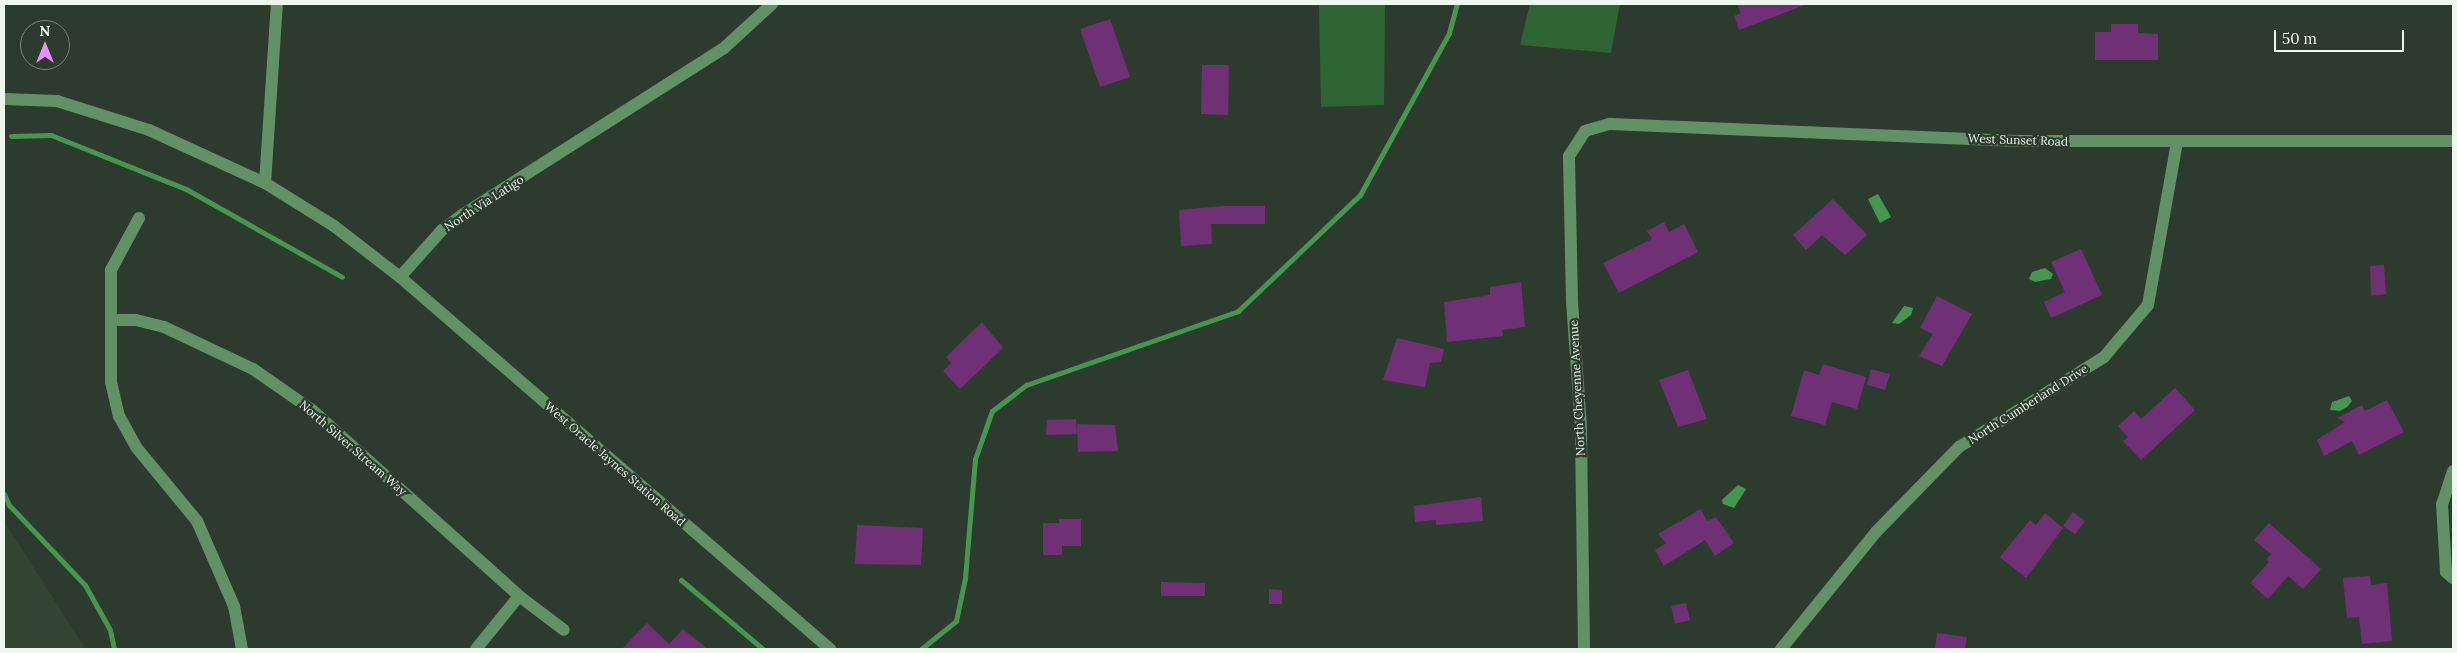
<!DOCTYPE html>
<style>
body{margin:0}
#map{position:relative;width:2457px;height:653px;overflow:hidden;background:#2d3b2e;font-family:Lora,serif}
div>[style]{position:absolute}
.built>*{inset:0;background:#314532}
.green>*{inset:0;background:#2e6434}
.water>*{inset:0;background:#479650}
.stream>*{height:5px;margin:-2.5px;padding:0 2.5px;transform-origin:2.5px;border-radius:2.5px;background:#479650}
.building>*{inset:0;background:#6f3076}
.minor>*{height:12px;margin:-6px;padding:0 6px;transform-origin:6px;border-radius:6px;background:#619165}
span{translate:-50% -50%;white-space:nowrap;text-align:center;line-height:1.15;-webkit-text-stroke:4.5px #2d3b2e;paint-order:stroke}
.street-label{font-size:12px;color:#eef7ee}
.frame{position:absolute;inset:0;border:5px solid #eef7ee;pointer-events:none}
.north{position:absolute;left:20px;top:20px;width:50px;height:50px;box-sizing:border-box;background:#2d3b2e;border:1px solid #7a867b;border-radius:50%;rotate:0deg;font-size:14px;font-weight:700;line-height:20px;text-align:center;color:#eef7ee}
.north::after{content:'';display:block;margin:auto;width:18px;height:22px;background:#ee8cf8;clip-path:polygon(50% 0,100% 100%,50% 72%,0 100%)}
.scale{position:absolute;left:2274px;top:30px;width:130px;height:22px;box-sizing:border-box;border:2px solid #eef7ee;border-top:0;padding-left:6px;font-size:15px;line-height:18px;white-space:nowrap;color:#eef7ee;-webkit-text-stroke:4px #2d3b2e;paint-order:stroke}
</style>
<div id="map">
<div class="built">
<i style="clip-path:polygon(4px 521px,83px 645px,83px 649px,4px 649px)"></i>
</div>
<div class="green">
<i style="clip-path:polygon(1319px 4px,1385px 4px,1384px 105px,1321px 107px)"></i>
<i style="clip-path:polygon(1530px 4px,1620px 4px,1611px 53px,1520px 45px)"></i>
</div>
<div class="water">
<i style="clip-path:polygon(1878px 194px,1891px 217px,1880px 223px,1868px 199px)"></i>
<i style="clip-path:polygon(2045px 268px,2053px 274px,2051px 279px,2035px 282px,2029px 279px,2032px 272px)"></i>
<i style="clip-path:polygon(1904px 306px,1913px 308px,1911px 315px,1899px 324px,1892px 323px)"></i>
<i style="clip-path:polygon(2349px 396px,2352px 401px,2347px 407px,2340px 411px,2330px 410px,2332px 402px)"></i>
<i style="clip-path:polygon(1738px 485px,1746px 489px,1734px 508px,1723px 504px,1722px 500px)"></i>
</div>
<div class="stream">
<i style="left:11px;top:136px;width:40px;rotate:-1.4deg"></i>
<i style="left:51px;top:135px;width:145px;rotate:21.8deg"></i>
<i style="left:186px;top:189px;width:179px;rotate:29.4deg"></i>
<i style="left:4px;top:494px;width:12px;rotate:66deg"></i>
<i style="left:9px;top:505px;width:110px;rotate:46.5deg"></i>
<i style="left:85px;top:585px;width:51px;rotate:60.9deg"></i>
<i style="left:110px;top:630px;width:19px;rotate:78deg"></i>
<i style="left:681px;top:580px;width:107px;rotate:40.1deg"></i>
<i style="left:921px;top:649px;width:45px;rotate:-38.7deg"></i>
<i style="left:956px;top:621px;width:44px;rotate:-78.2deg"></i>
<i style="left:965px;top:578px;width:119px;rotate:-85.2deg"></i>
<i style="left:975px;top:459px;width:51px;rotate:-70.5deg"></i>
<i style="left:992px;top:411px;width:43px;rotate:-37.4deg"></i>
<i style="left:1026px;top:385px;width:225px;rotate:-19.2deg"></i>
<i style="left:1238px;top:311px;width:168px;rotate:-43.6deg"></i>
<i style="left:1360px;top:195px;width:185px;rotate:-61.2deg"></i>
<i style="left:1449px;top:33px;width:30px;rotate:-75deg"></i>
</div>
<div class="building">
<i style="clip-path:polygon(1737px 4px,1805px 4px,1805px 5px,1739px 30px,1734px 16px,1741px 13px)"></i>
<i style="clip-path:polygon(1110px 19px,1130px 77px,1100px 87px,1080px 29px)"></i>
<i style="clip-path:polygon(2111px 24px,2138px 24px,2138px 33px,2158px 34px,2158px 60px,2095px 60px,2095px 32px,2111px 32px)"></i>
<i style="clip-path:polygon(1202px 65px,1229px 65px,1228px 115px,1201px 114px)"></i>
<i style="clip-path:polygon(1833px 199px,1867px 235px,1845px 255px,1822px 235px,1806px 250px,1793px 235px)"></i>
<i style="clip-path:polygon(1223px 206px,1265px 206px,1265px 224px,1211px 224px,1212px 244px,1181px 246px,1179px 210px)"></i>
<i style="clip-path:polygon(1664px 222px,1669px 232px,1684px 224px,1698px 252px,1619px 293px,1603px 263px,1652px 239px,1647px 231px)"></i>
<i style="clip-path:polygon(2081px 249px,2102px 295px,2051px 318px,2044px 302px,2065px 292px,2051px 262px)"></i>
<i style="clip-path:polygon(2384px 265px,2386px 294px,2371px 296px,2370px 266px)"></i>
<i style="clip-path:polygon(1521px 282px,1525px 327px,1502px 330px,1503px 336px,1447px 342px,1444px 302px,1490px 295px,1490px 287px)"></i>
<i style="clip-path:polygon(1937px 296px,1972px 314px,1942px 366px,1919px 356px,1933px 334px,1920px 328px)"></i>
<i style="clip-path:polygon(982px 322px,1003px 348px,960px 389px,943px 371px,951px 363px,946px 357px)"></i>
<i style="clip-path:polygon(1397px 338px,1444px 349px,1441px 362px,1430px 363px,1425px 387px,1383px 380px)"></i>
<i style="clip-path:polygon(1823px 364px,1866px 377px,1857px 409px,1832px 402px,1825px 425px,1791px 416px,1804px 370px,1819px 375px)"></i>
<i style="clip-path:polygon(1871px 369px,1890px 374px,1885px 390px,1867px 385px)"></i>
<i style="clip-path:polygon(1688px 370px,1707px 419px,1678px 427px,1659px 380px)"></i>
<i style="clip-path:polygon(2175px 388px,2195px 410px,2141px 460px,2123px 441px,2128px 437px,2118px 426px,2134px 411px,2141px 419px)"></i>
<i style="clip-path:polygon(2387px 400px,2404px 432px,2359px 455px,2352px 441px,2324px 456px,2317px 440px,2345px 422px,2337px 418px,2362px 405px,2365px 411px)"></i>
<i style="clip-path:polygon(1076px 419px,1077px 434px,1046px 435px,1047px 420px)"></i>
<i style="clip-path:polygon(1077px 424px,1115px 425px,1118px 451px,1078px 452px)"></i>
<i style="clip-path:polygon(1481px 497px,1483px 521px,1436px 525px,1436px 520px,1415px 522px,1414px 506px)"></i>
<i style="clip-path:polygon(1701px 509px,1707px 521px,1716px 517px,1734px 543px,1715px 556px,1705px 540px,1664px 566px,1655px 550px,1666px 543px,1658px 534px)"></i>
<i style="clip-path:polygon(2073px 512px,2085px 521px,2075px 534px,2063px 526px)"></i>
<i style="clip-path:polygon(2045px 513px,2063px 528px,2026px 578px,2000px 557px,2030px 520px,2036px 525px)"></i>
<i style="clip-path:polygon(1059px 519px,1081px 519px,1081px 546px,1062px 546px,1062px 555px,1043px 555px,1043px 523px,1059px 523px)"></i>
<i style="clip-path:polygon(2269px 523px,2321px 569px,2303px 589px,2288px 576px,2268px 599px,2250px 583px,2269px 562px,2266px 559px,2271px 554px,2254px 540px)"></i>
<i style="clip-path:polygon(857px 525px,923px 528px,921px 565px,855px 564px)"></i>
<i style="clip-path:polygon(2370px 576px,2371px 585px,2387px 583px,2392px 641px,2362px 644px,2359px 617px,2347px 618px,2343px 578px)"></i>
<i style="clip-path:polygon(1161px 582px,1205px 583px,1205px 596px,1161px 596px)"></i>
<i style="clip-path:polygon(1269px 589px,1282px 590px,1282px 604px,1269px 604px)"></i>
<i style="clip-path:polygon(1686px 603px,1690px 620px,1675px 624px,1671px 606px)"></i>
<i style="clip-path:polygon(647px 623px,669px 644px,683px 629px,708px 649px,622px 649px)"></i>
<i style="clip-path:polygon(1937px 633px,1967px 637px,1965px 649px,1935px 649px)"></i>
</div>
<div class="minor">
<i style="left:4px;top:99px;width:53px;rotate:2.2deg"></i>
<i style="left:57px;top:101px;width:96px;rotate:17.5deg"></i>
<i style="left:149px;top:130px;width:128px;rotate:24.6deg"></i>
<i style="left:265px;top:183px;width:81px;rotate:31.9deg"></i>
<i style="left:334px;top:226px;width:83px;rotate:37.7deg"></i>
<i style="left:400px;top:277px;width:569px;rotate:40.86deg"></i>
<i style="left:265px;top:183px;width:179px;rotate:-86.2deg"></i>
<i style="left:139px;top:218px;width:59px;rotate:118.3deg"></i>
<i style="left:111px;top:270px;width:112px;rotate:90deg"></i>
<i style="left:111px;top:382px;width:35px;rotate:77deg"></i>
<i style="left:119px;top:416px;width:35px;rotate:61deg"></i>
<i style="left:136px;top:447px;width:96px;rotate:50.5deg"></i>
<i style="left:197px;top:521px;width:93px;rotate:66.5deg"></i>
<i style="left:234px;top:606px;width:44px;rotate:79.5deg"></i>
<i style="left:400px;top:277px;width:63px;rotate:-48.2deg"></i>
<i style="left:442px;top:230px;width:25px;rotate:-37deg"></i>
<i style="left:462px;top:215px;width:311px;rotate:-32.5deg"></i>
<i style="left:724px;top:48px;width:65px;rotate:-42.5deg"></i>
<i style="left:113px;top:320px;width:23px"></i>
<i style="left:136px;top:320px;width:29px;rotate:14deg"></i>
<i style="left:164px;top:327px;width:98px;rotate:25.3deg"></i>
<i style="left:253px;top:369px;width:72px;rotate:34.8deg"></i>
<i style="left:312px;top:410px;width:278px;rotate:41.9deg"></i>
<i style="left:519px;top:596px;width:56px;rotate:37.1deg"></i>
<i style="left:2453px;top:471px;width:35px;rotate:108deg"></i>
<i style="left:2442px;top:504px;width:68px;rotate:86.6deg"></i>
<i style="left:2446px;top:572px;width:9px;rotate:41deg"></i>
<i style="left:476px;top:649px;width:68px;rotate:-50.9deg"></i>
<i style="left:1584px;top:649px;width:222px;rotate:-90.8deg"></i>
<i style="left:1581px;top:427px;width:126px;rotate:-94.1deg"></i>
<i style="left:1572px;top:301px;width:145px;rotate:-91.2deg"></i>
<i style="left:1569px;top:156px;width:30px;rotate:-57deg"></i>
<i style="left:1585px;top:131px;width:26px;rotate:-16deg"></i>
<i style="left:1610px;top:124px;width:408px;rotate:2.4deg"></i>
<i style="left:2018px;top:141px;width:435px"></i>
<i style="left:1781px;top:649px;width:151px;rotate:-50.9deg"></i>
<i style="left:1876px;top:532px;width:119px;rotate:-45.7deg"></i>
<i style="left:1959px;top:447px;width:171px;rotate:-31.8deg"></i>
<i style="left:2104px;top:357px;width:68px;rotate:-49.8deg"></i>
<i style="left:2148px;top:305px;width:165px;rotate:-79.9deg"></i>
</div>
<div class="street-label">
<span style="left:2018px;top:140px;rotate:2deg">West Sunset Road</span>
<span style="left:484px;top:203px;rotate:-33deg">North Via Latigo</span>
<span style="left:1577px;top:388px;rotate:-93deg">North Cheyenne Avenue</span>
<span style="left:2028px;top:404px;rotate:-32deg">North Cumberland Drive</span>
<span style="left:353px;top:448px;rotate:41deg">North Silver Stream Way</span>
<span style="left:615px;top:464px;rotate:41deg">West Oracle Jaynes Station Road</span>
</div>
<div class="frame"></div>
<div class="north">N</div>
<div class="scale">50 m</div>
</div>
